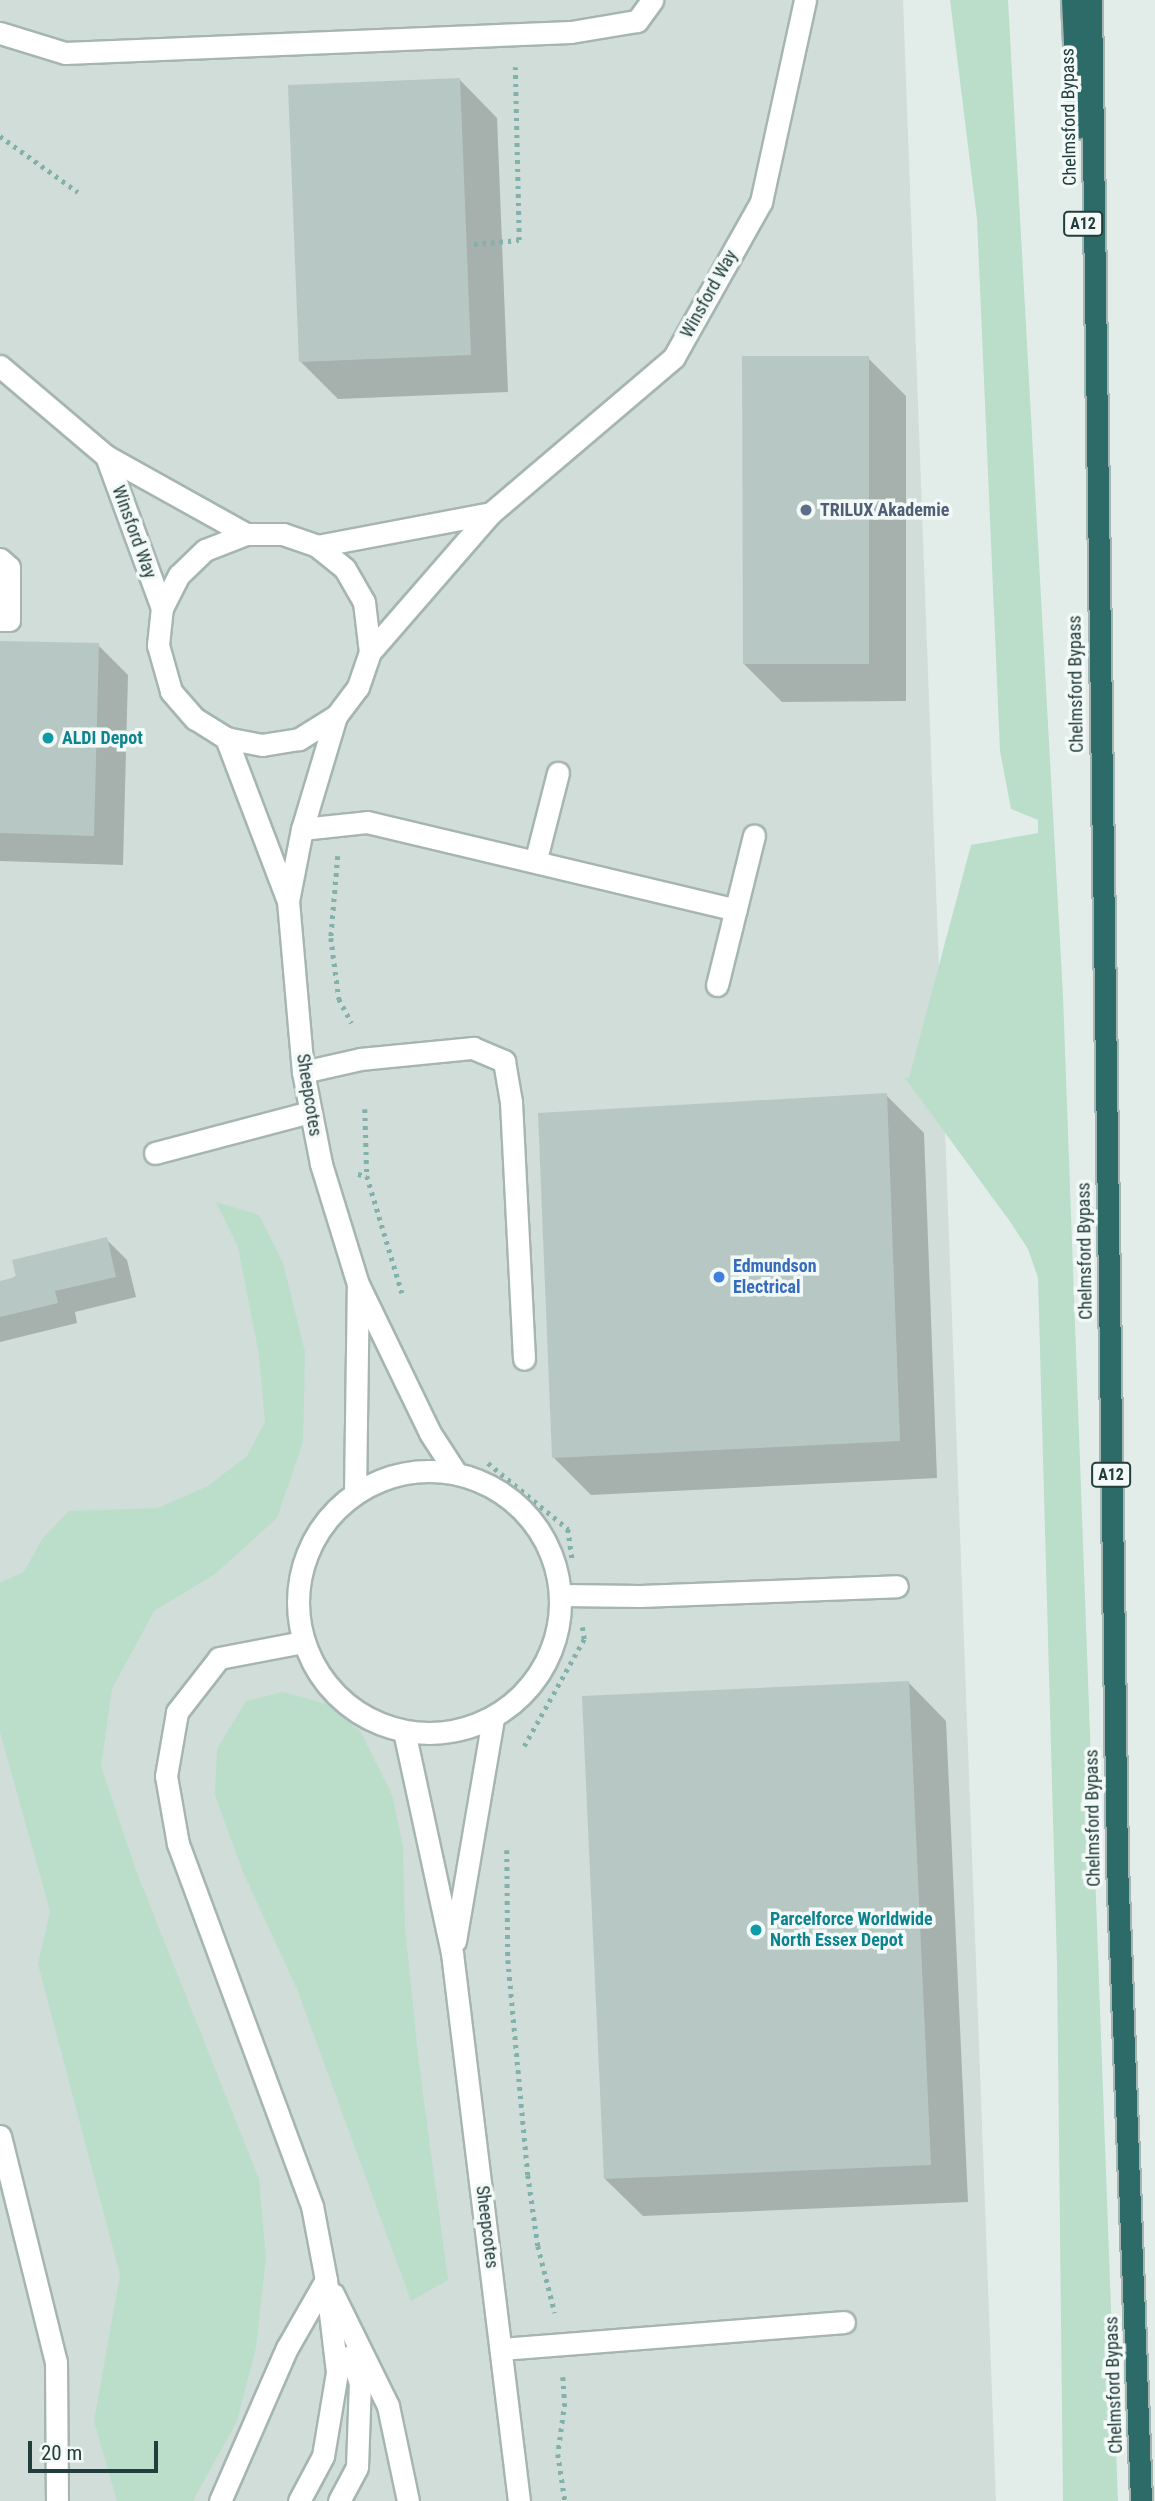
<!DOCTYPE html>
<style>
body{margin:0}
#map{position:relative;width:1155px;height:2501px;overflow:hidden;background:#e2edea;font-family:"Roboto Condensed",sans-serif}
div>[style]{position:absolute}
.built>*{inset:0;background:#d0ddd9}
.green>*{inset:0;background:#bbdecb}
.shadow>*{inset:0;background:#0003}
.building>*{inset:0;background:#b7c8c4}
.path>*{height:4.5px;margin-top:-2.25px;transform-origin:0;background:repeating-linear-gradient(90deg,#82b1aa 0 3.5px,transparent 0 8.5px)}
.roads{filter:drop-shadow(2px 0 #a5b5b2) drop-shadow(-2px 0 #a5b5b2) drop-shadow(0 2px #a5b5b2) drop-shadow(0 -2px #a5b5b2)}
.lane>*{height:21px;margin:-10.5px;padding:0 10.5px;transform-origin:10.5px;border-radius:10.5px;background:#fff}
.street>*{height:21px;margin:-10.5px;padding:0 10.5px;transform-origin:10.5px;border-radius:10.5px;background:#fff}
.street>.ring{margin:-10.5px;padding:0;box-sizing:content-box;background:none;border:21px solid #fff;border-radius:50%}
.highway>*{height:21px;margin:-10.5px;padding:0 10.5px;transform-origin:10.5px;border-radius:10.5px;background:#2d6b69}
.dots>*{width:19px;height:19px;translate:-50% -50%;box-sizing:border-box;border:4px solid #f3f9f7;border-radius:50%}
span{translate:-50% -50%;white-space:nowrap;text-align:center;line-height:1.15;-webkit-text-stroke:7px #f3f9f7;paint-order:stroke}
.shield-label span{padding:2px 5px;background:#f3f9f7;border:2px solid;border-radius:5px;-webkit-text-stroke-width:0}
.shield-label{font-size:16px;color:#223e3c;font-weight:700}
.street-label{font-size:18px;color:#223e3c}
.service-label{font-size:18px;color:#4e5e75;font-weight:700}
.left{translate:0 -50%;text-align:left}
.culture-label{font-size:18px;color:#0d838f;font-weight:700}
.shop-label{font-size:18px;color:#366cbe;font-weight:700}
.scale{position:absolute;left:28px;top:2441px;width:130px;height:32px;box-sizing:border-box;border:4px solid #223e3c;border-top:0;padding-left:9px;font-size:21px;line-height:24px;white-space:nowrap;color:#223e3c;-webkit-text-stroke:5px #f3f9f7;paint-order:stroke}
</style>
<div id="map">
<div class="built">
<i style="clip-path:polygon(0 0,903px 0,996px 2501px,0 2501px)"></i>
</div>
<div class="green">
<i style="clip-path:polygon(950px 0,1008px 0,1063px 995px,1118px 2501px,1063px 2501px,1057px 1964px,1038px 1278px,1028px 1249px,1011px 1223px,905px 1078px,909px 1078px,971px 845px,1038px 833px,1038px 820px,1011px 809px,1000px 751px,977px 219px)"></i>
<i style="clip-path:polygon(216px 1202px,259px 1215px,283px 1263px,305px 1352px,303px 1442px,277px 1518px,215px 1574px,154px 1611px,112px 1689px,101px 1766px,137px 1873px,259px 2179px,266px 2259px,256px 2348px,237px 2421px,193px 2501px,117px 2501px,94px 2421px,120px 2275px,38px 1964px,50px 1911px,0 1732px,0 1583px,24px 1572px,42px 1539px,69px 1511px,158px 1508px,208px 1486px,247px 1456px,265px 1422px,259px 1355px,238px 1247px)"></i>
<i style="clip-path:polygon(283px 1692px,326px 1704px,360px 1731px,392px 1795px,403px 1846px,405px 1927px,419px 2064px,448px 2280px,411px 2301px,297px 1989px,243px 1872px,215px 1795px,217px 1749px,246px 1701px)"></i>
</div>
<div class="shadow">
<i style="clip-path:polygon(460px 80px,497px 118px,508px 392px,338px 399px,300px 361px)"></i>
<i style="clip-path:polygon(868px 358px,906px 396px,906px 701px,782px 702px,744px 664px)"></i>
<i style="clip-path:polygon(0 642px,98px 645px,128px 675px,123px 865px,0 861px)"></i>
<i style="clip-path:polygon(886px 1095px,924px 1133px,937px 1478px,591px 1495px,554px 1458px)"></i>
<i style="clip-path:polygon(106px 1239px,127px 1260px,136px 1297px,75px 1312px,77px 1323px,0 1342px,0 1283px)"></i>
<i style="clip-path:polygon(909px 1683px,946px 1721px,968px 2202px,643px 2216px,605px 2179px)"></i>
</div>
<div class="building">
<i style="clip-path:polygon(460px 78px,471px 355px,299px 362px,288px 85px)"></i>
<i style="clip-path:polygon(742px 356px,869px 356px,869px 664px,743px 664px)"></i>
<i style="clip-path:polygon(0 641px,99px 643px,94px 836px,0 833px)"></i>
<i style="clip-path:polygon(887px 1093px,900px 1441px,552px 1458px,538px 1113px)"></i>
<i style="clip-path:polygon(107px 1237px,116px 1277px,55px 1291px,58px 1303px,0 1317px,0 1281px,16px 1277px,12px 1260px)"></i>
<i style="clip-path:polygon(909px 1681px,931px 2165px,604px 2179px,582px 1696px)"></i>
</div>
<div class="path">
<i style="left:0;top:136px;width:96px;rotate:35.7deg"></i>
<i style="left:474px;top:244px;width:45px;rotate:-5.1deg"></i>
<i style="left:519px;top:240px;width:173px;rotate:-91.3deg"></i>
<i style="left:338px;top:856px;width:82px;rotate:94.9deg"></i>
<i style="left:331px;top:938px;width:62px;rotate:82.5deg"></i>
<i style="left:339px;top:999px;width:27px;rotate:62deg"></i>
<i style="left:365px;top:1109px;width:67px;rotate:88.3deg"></i>
<i style="left:358px;top:1174px;width:9px;rotate:13deg"></i>
<i style="left:367px;top:1176px;width:122px;rotate:73.3deg"></i>
<i style="left:488px;top:1463px;width:104px;rotate:39.5deg"></i>
<i style="left:568px;top:1529px;width:34px;rotate:82deg"></i>
<i style="left:524px;top:1746px;width:123px;rotate:-60.7deg"></i>
<i style="left:584px;top:1639px;width:12px;rotate:-99deg"></i>
<i style="left:507px;top:1850px;width:110px;rotate:89.5deg"></i>
<i style="left:508px;top:1960px;width:216px;rotate:84.7deg"></i>
<i style="left:528px;top:2175px;width:72px;rotate:82deg"></i>
<i style="left:538px;top:2246px;width:69px;rotate:75.8deg"></i>
<i style="left:563px;top:2377px;width:26px;rotate:86deg"></i>
<i style="left:565px;top:2403px;width:51px;rotate:97.8deg"></i>
<i style="left:558px;top:2454px;width:48px;rotate:81.5deg"></i>
</div>
<div class="roads">
<div class="lane">
<i style="left:0;top:33px;width:68px;rotate:17.1deg"></i>
<i style="left:65px;top:53px;width:506px;rotate:-2.38deg"></i>
<i style="left:571px;top:32px;width:67px;rotate:-9.5deg"></i>
<i style="left:637px;top:21px;width:26px;rotate:-54deg"></i>
<i style="left:0;top:559px;width:12px;rotate:42deg"></i>
<i style="left:9px;top:567px;width:53px;rotate:90deg"></i>
<i style="left:9px;top:620px;width:9px;rotate:180deg"></i>
<i style="left:302px;top:829px;width:65px;rotate:-6.1deg"></i>
<i style="left:367px;top:822px;width:379px;rotate:13.4deg"></i>
<i style="left:536px;top:859px;width:89px;rotate:-75.7deg"></i>
<i style="left:717px;top:985px;width:154px;rotate:-76.1deg"></i>
<i style="left:303px;top:1072px;width:58px;rotate:-12.8deg"></i>
<i style="left:360px;top:1059px;width:114px;rotate:-5.6deg"></i>
<i style="left:473px;top:1048px;width:34px;rotate:23deg"></i>
<i style="left:504px;top:1061px;width:42px;rotate:80.3deg"></i>
<i style="left:511px;top:1102px;width:257px;rotate:87.1deg"></i>
<i style="left:155px;top:1153px;width:160px;rotate:-14.8deg"></i>
<i style="left:560px;top:1595px;width:80px;rotate:0.7deg"></i>
<i style="left:640px;top:1596px;width:257px;rotate:-2.2deg"></i>
<i style="left:0;top:2136px;width:233px;rotate:76.1deg"></i>
<i style="left:56px;top:2362px;width:139px;rotate:89.6deg"></i>
<i style="left:333px;top:2294px;width:125px;rotate:63.8deg"></i>
<i style="left:388px;top:2406px;width:97px;rotate:78.1deg"></i>
<i style="left:502px;top:2349px;width:343px;rotate:-4.5deg"></i>
<i style="left:220px;top:2501px;width:167px;rotate:-66.4deg"></i>
<i style="left:287px;top:2348px;width:78px;rotate:-60.2deg"></i>
<i style="left:299px;top:2501px;width:51px;rotate:-61.9deg"></i>
<i style="left:323px;top:2456px;width:85px;rotate:-80.5deg"></i>
<i style="left:337px;top:2372px;width:93px;rotate:-96.8deg"></i>
<i style="left:326px;top:2280px;width:75px;rotate:-100.7deg"></i>
<i style="left:312px;top:2206px;width:386px;rotate:-110.3deg"></i>
<i style="left:178px;top:1844px;width:69px;rotate:-100deg"></i>
<i style="left:166px;top:1776px;width:65px;rotate:-80.2deg"></i>
<i style="left:177px;top:1712px;width:68px;rotate:-52.1deg"></i>
<i style="left:219px;top:1658px;width:86px;rotate:-10.8deg"></i>
<i style="left:339px;top:2501px;width:38px;rotate:-62deg"></i>
<i style="left:357px;top:2467px;width:84px;rotate:-88deg"></i>
<i style="left:360px;top:2383px;width:29px;rotate:-108deg"></i>
</div>
<div class="street">
<i style="left:0;top:366px;width:139px;rotate:40.3deg"></i>
<i style="left:106px;top:456px;width:160px;rotate:29.1deg"></i>
<i style="left:246px;top:534px;width:37px"></i>
<i style="left:283px;top:534px;width:36px;rotate:19deg"></i>
<i style="left:317px;top:546px;width:36px;rotate:39deg"></i>
<i style="left:345px;top:569px;width:38px;rotate:60deg"></i>
<i style="left:364px;top:602px;width:50px;rotate:83.2deg"></i>
<i style="left:370px;top:652px;width:37px;rotate:109deg"></i>
<i style="left:358px;top:687px;width:36px;rotate:127deg"></i>
<i style="left:336px;top:716px;width:44px;rotate:148.1deg"></i>
<i style="left:299px;top:739px;width:37px;rotate:171deg"></i>
<i style="left:262px;top:745px;width:37px;rotate:-169deg"></i>
<i style="left:226px;top:738px;width:36px;rotate:-148deg"></i>
<i style="left:195px;top:719px;width:37px;rotate:-131deg"></i>
<i style="left:171px;top:691px;width:48px;rotate:-105.8deg"></i>
<i style="left:158px;top:645px;width:37px;rotate:-84deg"></i>
<i style="left:162px;top:608px;width:37px;rotate:-63deg"></i>
<i style="left:179px;top:575px;width:36px;rotate:-44deg"></i>
<i style="left:205px;top:550px;width:44px;rotate:-21.3deg"></i>
<i style="left:106px;top:456px;width:162px;rotate:69.8deg"></i>
<i style="left:317px;top:546px;width:177px;rotate:-10.7deg"></i>
<i style="left:370px;top:652px;width:184px;rotate:-49deg"></i>
<i style="left:491px;top:513px;width:240px;rotate:-40.4deg"></i>
<i style="left:674px;top:357px;width:178px;rotate:-60.7deg"></i>
<i style="left:761px;top:202px;width:207px;rotate:-77.7deg"></i>
<i style="left:336px;top:716px;width:118px;rotate:106.7deg"></i>
<i style="left:302px;top:829px;width:73px;rotate:101deg"></i>
<i style="left:288px;top:901px;width:172px;rotate:85deg"></i>
<i style="left:303px;top:1072px;width:94px;rotate:78.9deg"></i>
<i style="left:321px;top:1164px;width:126px;rotate:72.9deg"></i>
<i style="left:358px;top:1284px;width:165px;rotate:64.2deg"></i>
<i style="left:430px;top:1433px;width:48px;rotate:57deg"></i>
<i style="left:226px;top:738px;width:172px;rotate:69.2deg"></i>
<i class="ring" style="left:298px;top:1471px;width:241px;height:241px"></i>
<i style="left:355px;top:1493px;width:204px;rotate:-89.2deg"></i>
<i style="left:404px;top:1731px;width:227px;rotate:77.8deg"></i>
<i style="left:452px;top:1953px;width:552px;rotate:83.03deg"></i>
<i style="left:455px;top:1941px;width:226px;rotate:-80.3deg"></i>
</div>
<div class="highway">
<i style="left:1072px;top:0;width:128px;rotate:87.3deg"></i>
<i style="left:1091px;top:0;width:1864px;rotate:89.2deg"></i>
<i style="left:1117px;top:1864px;width:637px;rotate:87.84deg"></i>
</div>
</div>
<div class="dots">
<i style="left:806px;top:510px;background:#5c6f8a"></i>
<i style="left:48px;top:738px;background:#0f9aa8"></i>
<i style="left:719px;top:1277px;background:#3f7fe0"></i>
<i style="left:756px;top:1930px;background:#0f9aa8"></i>
</div>
<div class="shield-label">
<span style="left:1083px;top:224px">A12</span>
<span style="left:1111px;top:1475px">A12</span>
</div>
<div class="street-label">
<span style="left:1069px;top:117px;rotate:-91deg">Chelmsford Bypass</span>
<span style="left:709px;top:294px;rotate:-61deg">Winsford Way</span>
<span style="left:134px;top:532px;rotate:70deg">Winsford Way</span>
<span style="left:1076px;top:684px;rotate:-91deg">Chelmsford Bypass</span>
<span style="left:309px;top:1095px;rotate:81deg">Sheepcotes</span>
<span style="left:1085px;top:1251px;rotate:-91deg">Chelmsford Bypass</span>
<span style="left:1093px;top:1818px;rotate:-91deg">Chelmsford Bypass</span>
<span style="left:487px;top:2227px;rotate:83deg">Sheepcotes</span>
<span style="left:1114px;top:2385px;rotate:-92deg">Chelmsford Bypass</span>
</div>
<div class="service-label">
<span class="left" style="left:820px;top:510px">TRILUX Akademie</span>
</div>
<div class="culture-label">
<span class="left" style="left:62px;top:738px">ALDI Depot</span>
<span class="left" style="left:770px;top:1930px">Parcelforce Worldwide<br>North Essex Depot</span>
</div>
<div class="shop-label">
<span class="left" style="left:733px;top:1277px">Edmundson<br>Electrical</span>
</div>
<div class="scale">20 m</div>
</div>
